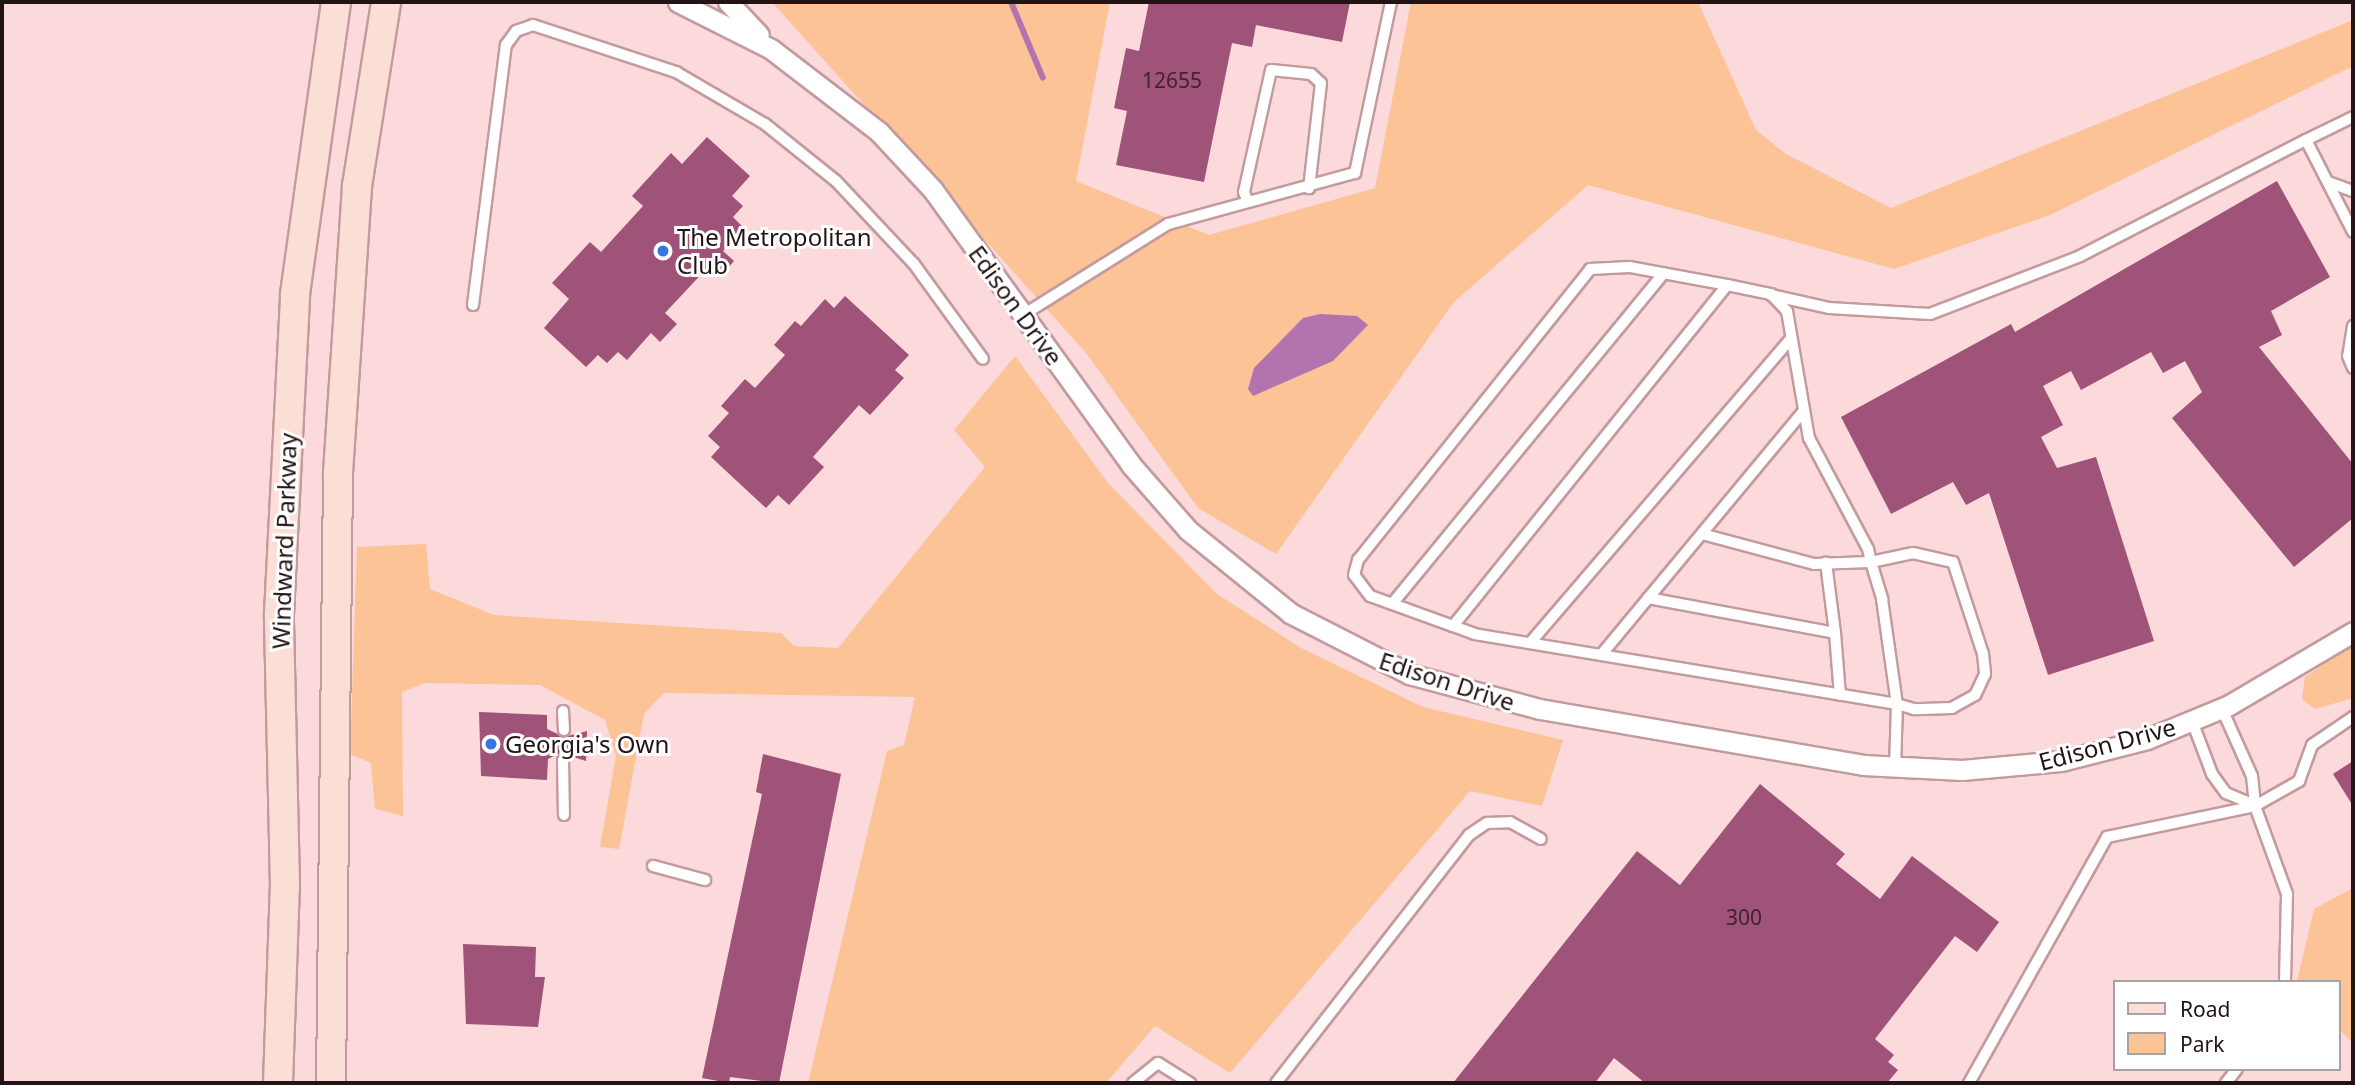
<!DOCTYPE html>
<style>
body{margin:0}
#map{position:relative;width:2355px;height:1085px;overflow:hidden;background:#fcd9db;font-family:"Noto Sans",sans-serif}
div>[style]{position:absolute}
.green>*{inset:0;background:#fcc397}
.water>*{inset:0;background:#b273af}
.stream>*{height:6px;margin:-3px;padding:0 3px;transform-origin:3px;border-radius:3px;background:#b273af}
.building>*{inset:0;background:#a05378}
.roads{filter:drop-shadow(2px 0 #c39a9d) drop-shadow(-2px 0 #c39a9d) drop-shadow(0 2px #c39a9d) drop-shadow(0 -2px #c39a9d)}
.lane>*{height:10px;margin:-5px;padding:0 5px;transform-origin:5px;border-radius:5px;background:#fff}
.street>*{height:19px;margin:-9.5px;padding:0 9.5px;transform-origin:9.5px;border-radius:9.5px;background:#fff}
.secondary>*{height:28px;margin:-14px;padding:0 14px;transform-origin:14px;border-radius:14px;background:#fbdfd7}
.dots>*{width:19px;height:19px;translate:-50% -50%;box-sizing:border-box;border:4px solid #fff;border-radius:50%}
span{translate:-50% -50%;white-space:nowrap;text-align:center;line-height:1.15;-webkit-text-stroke:6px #fff;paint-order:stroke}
.number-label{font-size:21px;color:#42232e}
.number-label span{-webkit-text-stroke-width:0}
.poi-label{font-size:24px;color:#221315}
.left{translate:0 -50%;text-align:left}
.street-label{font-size:24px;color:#221315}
.frame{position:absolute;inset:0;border:4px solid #221315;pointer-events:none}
.legend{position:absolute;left:2113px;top:980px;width:228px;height:91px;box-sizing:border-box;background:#fff;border:2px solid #a7a1a1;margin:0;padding:9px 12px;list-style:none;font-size:21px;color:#221315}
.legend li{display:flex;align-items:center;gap:14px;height:35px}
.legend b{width:35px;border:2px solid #a7a1a1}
</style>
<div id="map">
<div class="green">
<i style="clip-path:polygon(772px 2px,1110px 2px,1076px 181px,1209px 235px,1375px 188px,1411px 2px,1698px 2px,1756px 130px,1786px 154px,1891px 208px,2353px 20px,2353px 66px,2050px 215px,1894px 269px,1588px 185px,1454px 302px,1276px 554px,1198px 508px,1086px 353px)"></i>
<i style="clip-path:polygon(1015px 356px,1108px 483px,1217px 594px,1301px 648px,1423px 707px,1563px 740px,1542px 806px,1470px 791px,1230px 1073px,1155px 1026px,1106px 1083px,808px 1083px,887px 751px,904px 745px,915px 697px,664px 693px,644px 714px,619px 849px,600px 847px,616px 756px,605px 720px,540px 685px,425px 683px,402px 692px,403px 816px,375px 809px,371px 763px,350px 754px,357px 547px,426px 544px,430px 589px,494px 615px,781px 633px,794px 646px,838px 648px,985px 467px,954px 430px)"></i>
<i style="clip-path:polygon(2353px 645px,2353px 698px,2315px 709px,2302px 699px,2305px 677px)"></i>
<i style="clip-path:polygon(2353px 888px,2353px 1043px,2339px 1029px,2339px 982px,2297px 981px,2314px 909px)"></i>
</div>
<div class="water">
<i style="clip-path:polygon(1320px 314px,1357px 316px,1368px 325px,1333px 361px,1253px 396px,1248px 389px,1254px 368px,1303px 318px)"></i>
</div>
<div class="stream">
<i style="left:1011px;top:2px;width:82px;rotate:67.2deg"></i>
</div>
<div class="building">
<i style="clip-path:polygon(1149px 2px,1350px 2px,1342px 42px,1256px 25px,1252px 47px,1232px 43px,1204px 182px,1116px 165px,1127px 111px,1114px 108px,1126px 48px,1139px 51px)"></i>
<i style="clip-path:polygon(707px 137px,750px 176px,732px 196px,743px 206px,733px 217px,744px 228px,723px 251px,734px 261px,720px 277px,709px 266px,665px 313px,677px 324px,660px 342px,651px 333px,627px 360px,618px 352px,607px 363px,598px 355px,586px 367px,544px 328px,569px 299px,552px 283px,590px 242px,601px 252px,643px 206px,632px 196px,671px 153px,682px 164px)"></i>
<i style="clip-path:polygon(2277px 181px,2330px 277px,2271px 311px,2282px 335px,2259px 347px,2353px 464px,2353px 518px,2294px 567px,2172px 418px,2202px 392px,2185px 361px,2163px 373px,2151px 352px,2081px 390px,2071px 371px,2043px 386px,2063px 425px,2041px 437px,2057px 468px,2096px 457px,2154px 641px,2048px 675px,1989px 493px,1966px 505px,1953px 482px,1891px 514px,1841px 417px,2011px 324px,2015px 332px)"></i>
<i style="clip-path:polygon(845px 296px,909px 355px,895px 370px,904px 378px,870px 415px,859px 405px,813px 457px,824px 467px,789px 505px,778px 495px,766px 508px,711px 457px,720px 447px,708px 436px,729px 413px,721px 406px,745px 379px,755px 388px,785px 355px,774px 345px,795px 321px,801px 326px,825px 299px,834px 308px)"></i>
<i style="clip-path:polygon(479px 712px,547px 715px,547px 729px,564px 737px,587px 731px,586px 761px,560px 753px,548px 759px,547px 780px,481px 776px)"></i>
<i style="clip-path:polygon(763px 754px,841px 774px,779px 1083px,730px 1077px,729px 1083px,702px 1078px,762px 794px,756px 792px)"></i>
<i style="clip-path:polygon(2353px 761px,2353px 806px,2333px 774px)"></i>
<i style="clip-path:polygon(1760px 784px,1845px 854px,1836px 864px,1880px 899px,1912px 856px,1999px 922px,1977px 952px,1955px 936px,1875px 1039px,1894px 1055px,1888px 1062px,1898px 1070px,1887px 1083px,1645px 1083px,1614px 1058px,1595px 1083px,1453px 1083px,1637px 851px,1680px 885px)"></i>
<i style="clip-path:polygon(463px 944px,536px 947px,535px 977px,545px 977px,538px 1027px,466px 1024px)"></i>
</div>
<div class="roads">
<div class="lane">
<i style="left:2306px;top:140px;width:52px;rotate:-26.1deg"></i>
<i style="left:2328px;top:182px;width:27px;rotate:20deg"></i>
<i style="left:1248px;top:202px;width:11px;rotate:-112deg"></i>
<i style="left:1244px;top:192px;width:125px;rotate:-77.5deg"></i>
<i style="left:1271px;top:70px;width:40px;rotate:5.7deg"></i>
<i style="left:1311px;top:74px;width:13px;rotate:42deg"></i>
<i style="left:1321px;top:83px;width:106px;rotate:96.5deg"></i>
<i style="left:1771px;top:295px;width:59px;rotate:12.6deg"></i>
<i style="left:1829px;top:308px;width:101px;rotate:3.4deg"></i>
<i style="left:1930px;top:314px;width:161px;rotate:-21.1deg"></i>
<i style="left:2080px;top:256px;width:254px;rotate:-27.2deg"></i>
<i style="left:2306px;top:140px;width:103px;rotate:62.9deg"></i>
<i style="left:473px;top:305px;width:262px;rotate:-82.8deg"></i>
<i style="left:506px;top:45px;width:17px;rotate:-54deg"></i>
<i style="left:516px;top:31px;width:18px;rotate:-19deg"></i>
<i style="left:533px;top:25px;width:151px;rotate:18.2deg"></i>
<i style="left:676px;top:72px;width:103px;rotate:30.3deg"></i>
<i style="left:765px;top:124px;width:91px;rotate:38.8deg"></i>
<i style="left:836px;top:181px;width:114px;rotate:46.8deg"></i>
<i style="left:914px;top:264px;width:117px;rotate:54deg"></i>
<i style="left:1023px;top:315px;width:171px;rotate:-32.1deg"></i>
<i style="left:1168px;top:224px;width:194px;rotate:-15.3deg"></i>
<i style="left:1355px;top:173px;width:175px;rotate:-78.1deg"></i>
<i style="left:2353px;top:326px;width:30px;rotate:99deg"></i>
<i style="left:2348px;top:356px;width:13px;rotate:67deg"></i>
<i style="left:1702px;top:534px;width:116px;rotate:15deg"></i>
<i style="left:1814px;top:564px;width:57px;rotate:-2deg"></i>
<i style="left:1871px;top:562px;width:43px;rotate:-12.1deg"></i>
<i style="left:1913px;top:553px;width:41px;rotate:12.7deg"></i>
<i style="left:1953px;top:562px;width:97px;rotate:71.9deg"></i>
<i style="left:1983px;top:654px;width:20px;rotate:84deg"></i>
<i style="left:1985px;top:674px;width:23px;rotate:115deg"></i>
<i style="left:1975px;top:695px;width:26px;rotate:151deg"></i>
<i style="left:1952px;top:708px;width:38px;rotate:178deg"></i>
<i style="left:1914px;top:709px;width:18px;rotate:-164deg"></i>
<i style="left:1897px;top:704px;width:428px;rotate:-170.6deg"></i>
<i style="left:1475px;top:634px;width:23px;rotate:-160deg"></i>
<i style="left:1453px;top:626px;width:437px;rotate:-51.2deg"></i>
<i style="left:1727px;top:285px;width:45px;rotate:11.6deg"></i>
<i style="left:1771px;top:294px;width:23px;rotate:47deg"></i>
<i style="left:1787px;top:311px;width:129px;rotate:80.2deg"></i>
<i style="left:1809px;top:438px;width:126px;rotate:62deg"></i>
<i style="left:1868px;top:549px;width:13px;rotate:77deg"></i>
<i style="left:1871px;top:562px;width:39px;rotate:73deg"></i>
<i style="left:1882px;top:599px;width:106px;rotate:81.9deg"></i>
<i style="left:1897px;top:704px;width:64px;rotate:91.8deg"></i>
<i style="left:1648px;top:598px;width:190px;rotate:10.6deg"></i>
<i style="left:1835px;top:633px;width:71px;rotate:-97.3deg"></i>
<i style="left:1392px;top:604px;width:428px;rotate:-50.6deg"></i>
<i style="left:1453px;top:626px;width:88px;rotate:-160.1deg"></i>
<i style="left:1370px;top:596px;width:26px;rotate:-127deg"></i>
<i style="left:1354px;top:575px;width:16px;rotate:-75deg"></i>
<i style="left:1358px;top:560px;width:372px;rotate:-51.4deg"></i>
<i style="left:1590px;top:269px;width:40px;rotate:-2.9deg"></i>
<i style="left:1630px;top:267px;width:99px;rotate:10.5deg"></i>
<i style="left:1835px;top:633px;width:62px;rotate:85.4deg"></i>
<i style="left:1530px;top:643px;width:401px;rotate:-49.4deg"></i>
<i style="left:1601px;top:655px;width:316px;rotate:-50.3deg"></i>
<i style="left:2222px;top:709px;width:73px;rotate:65.9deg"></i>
<i style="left:2252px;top:776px;width:30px;rotate:84deg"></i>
<i style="left:2255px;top:806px;width:94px;rotate:70deg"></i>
<i style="left:2287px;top:894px;width:88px;rotate:91.3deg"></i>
<i style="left:563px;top:711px;width:19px;rotate:87deg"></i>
<i style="left:2192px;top:721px;width:57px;rotate:69.3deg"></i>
<i style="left:2212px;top:774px;width:24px;rotate:54deg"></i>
<i style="left:2226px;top:793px;width:30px;rotate:23deg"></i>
<i style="left:563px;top:760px;width:55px;rotate:89deg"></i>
<i style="left:653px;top:866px;width:54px;rotate:15.1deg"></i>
<i style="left:1133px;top:1083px;width:32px;rotate:-39deg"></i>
<i style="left:1158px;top:1063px;width:38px;rotate:32deg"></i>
<i style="left:1276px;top:1083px;width:314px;rotate:-52.1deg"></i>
<i style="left:1469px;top:835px;width:22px;rotate:-34deg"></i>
<i style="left:1487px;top:823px;width:23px;rotate:-2deg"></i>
<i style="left:1510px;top:822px;width:35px;rotate:29deg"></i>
<i style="left:1969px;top:1083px;width:282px;rotate:-60.7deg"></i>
<i style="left:2107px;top:837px;width:151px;rotate:-11.8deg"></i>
<i style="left:2255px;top:806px;width:51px;rotate:-29.6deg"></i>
<i style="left:2299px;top:781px;width:38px;rotate:-70deg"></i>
<i style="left:2312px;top:745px;width:50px;rotate:-34.3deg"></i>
<i style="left:2226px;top:1083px;width:18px;rotate:-52deg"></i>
</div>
<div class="street">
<i style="left:678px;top:2px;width:104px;rotate:26.8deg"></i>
<i style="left:771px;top:49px;width:136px;rotate:37.5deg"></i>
<i style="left:879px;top:132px;width:79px;rotate:47deg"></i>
<i style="left:933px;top:190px;width:339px;rotate:54.2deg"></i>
<i style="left:1131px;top:465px;width:86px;rotate:48.8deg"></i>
<i style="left:1188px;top:530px;width:132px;rotate:39.1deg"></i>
<i style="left:1290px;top:613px;width:134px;rotate:27.1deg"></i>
<i style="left:1409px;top:674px;width:136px;rotate:15deg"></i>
<i style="left:1540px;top:709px;width:328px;rotate:9.8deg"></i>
<i style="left:1863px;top:765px;width:99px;rotate:2.9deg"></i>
<i style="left:1962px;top:770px;width:99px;rotate:-5.2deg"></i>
<i style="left:2061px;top:761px;width:89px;rotate:-14.3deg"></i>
<i style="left:2147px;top:739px;width:89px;rotate:-22.5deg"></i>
<i style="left:2229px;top:705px;width:144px;rotate:-30.5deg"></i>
<i style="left:728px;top:2px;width:45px;rotate:46.8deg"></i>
</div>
<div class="secondary">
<i style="left:278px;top:1083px;width:197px;rotate:-88deg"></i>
<i style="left:285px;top:886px;width:272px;rotate:-91.3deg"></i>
<i style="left:279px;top:614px;width:320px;rotate:-87.1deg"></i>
<i style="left:295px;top:294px;width:295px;rotate:-82deg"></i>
<i style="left:331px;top:1083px;width:610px;rotate:-89.34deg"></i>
<i style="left:338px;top:473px;width:288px;rotate:-86.2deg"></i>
<i style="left:357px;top:186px;width:186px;rotate:-81deg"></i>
</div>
</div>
<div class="dots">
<i style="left:663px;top:251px;background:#3875e3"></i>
<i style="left:491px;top:744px;background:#3875e3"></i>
</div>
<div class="number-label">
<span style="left:1172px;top:80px">12655</span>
<span style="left:1744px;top:917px">300</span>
</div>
<div class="poi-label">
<span class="left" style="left:677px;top:251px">The Metropolitan<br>Club</span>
<span class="left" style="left:505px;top:744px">Georgia's Own</span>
</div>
<div class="street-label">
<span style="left:1016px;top:305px;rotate:54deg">Edison Drive</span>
<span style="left:284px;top:541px;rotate:-88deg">Windward Parkway</span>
<span style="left:1447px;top:681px;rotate:18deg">Edison Drive</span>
<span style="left:2107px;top:744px;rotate:-15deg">Edison Drive</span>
</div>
<div class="frame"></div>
<ul class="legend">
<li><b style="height:9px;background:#fbdfd7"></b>Road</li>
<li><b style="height:19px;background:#fcc397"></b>Park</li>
</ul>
</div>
